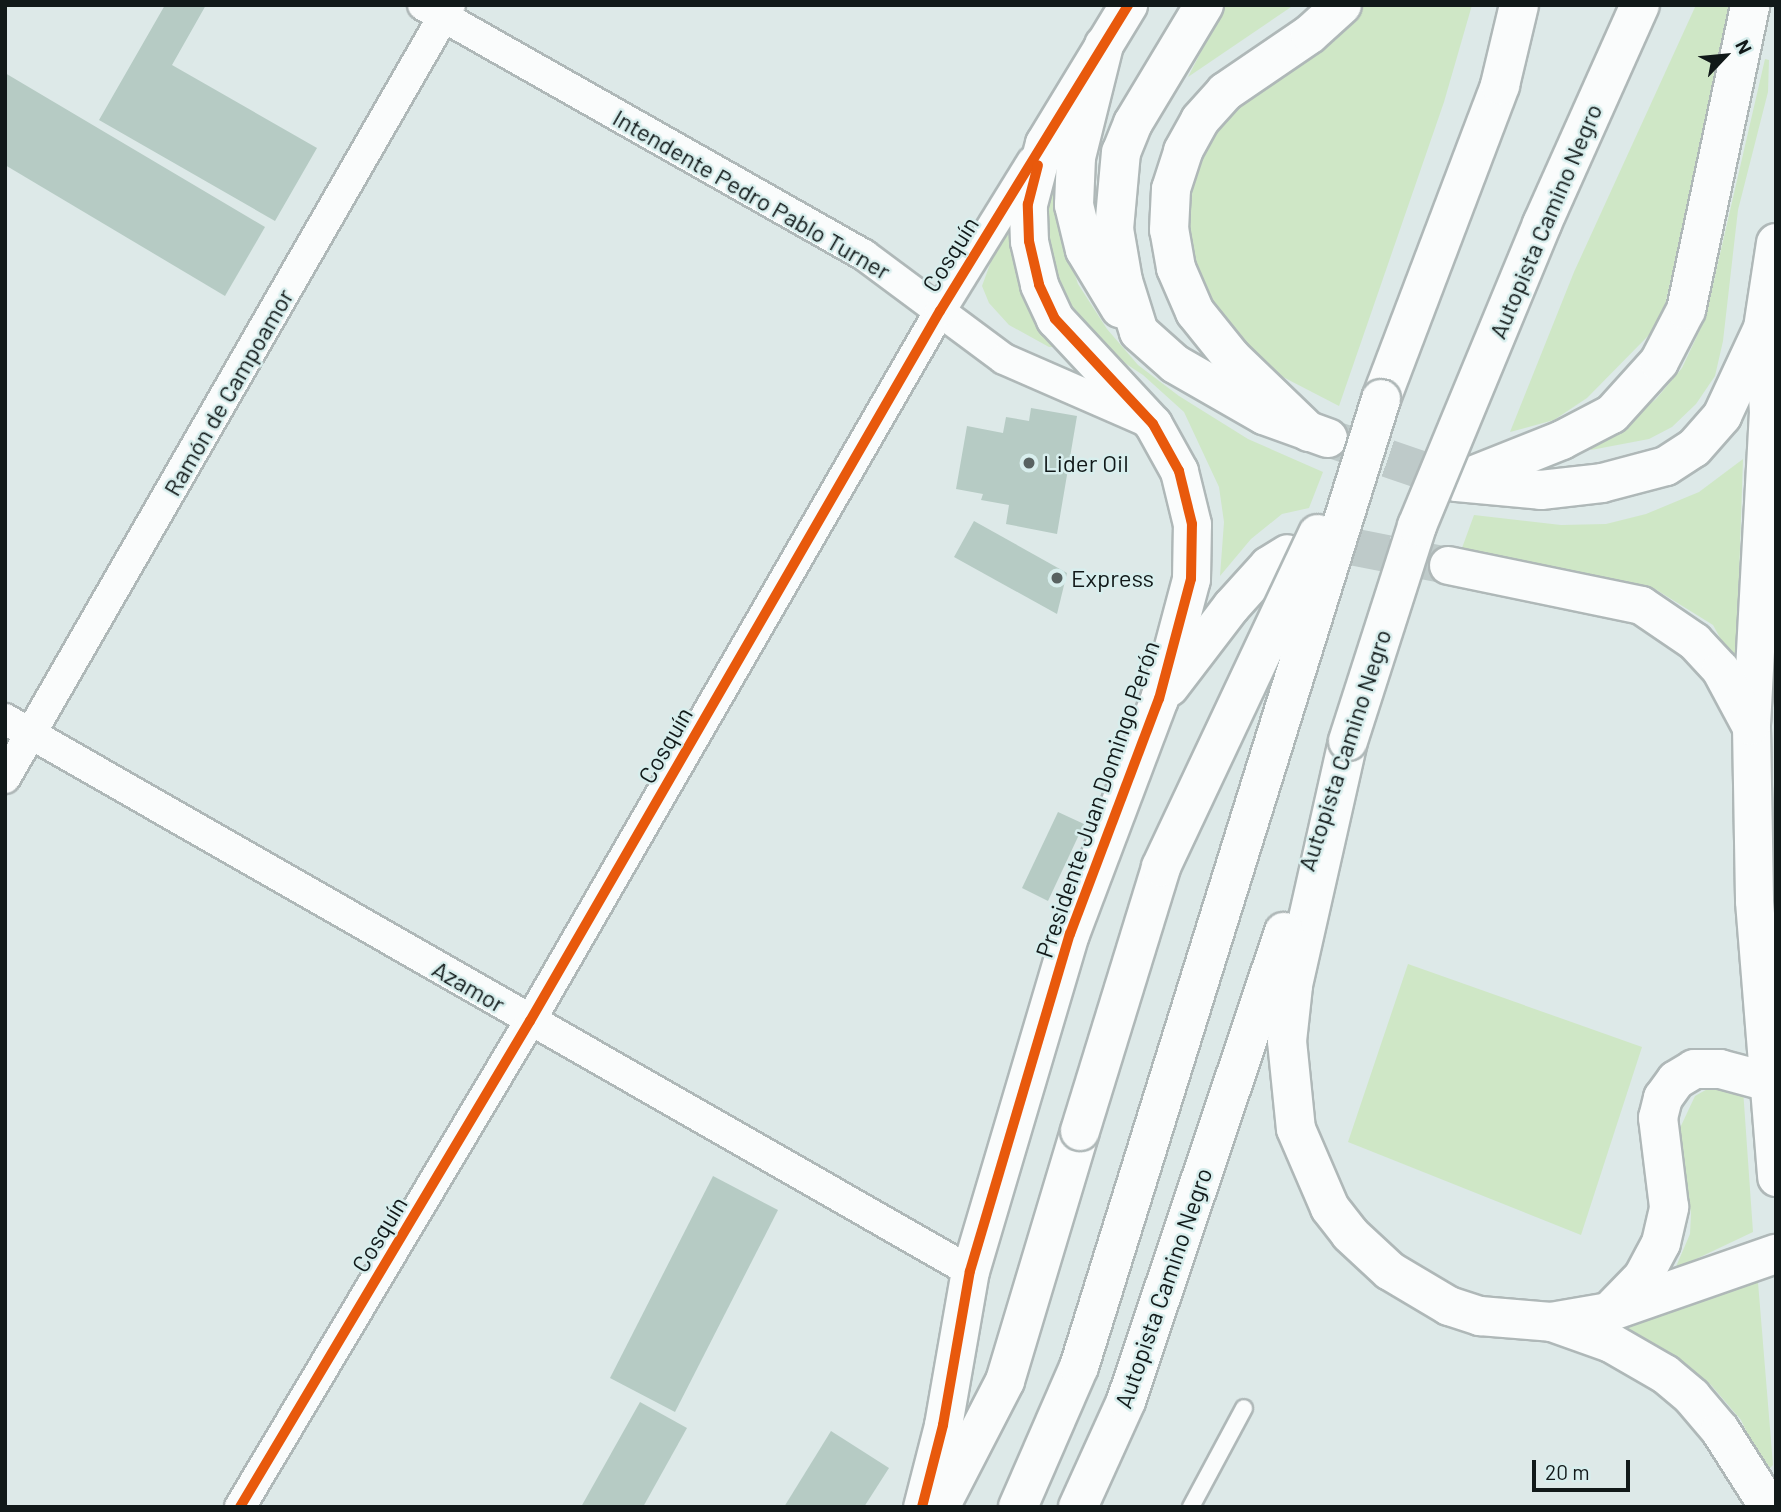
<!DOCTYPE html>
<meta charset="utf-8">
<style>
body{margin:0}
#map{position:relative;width:1781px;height:1512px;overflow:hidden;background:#dde9e8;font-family:Barlow,sans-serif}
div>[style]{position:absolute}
.green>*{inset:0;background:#cfe7c6}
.building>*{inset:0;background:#b6cbc4}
.tertiary-tunnel>*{height:37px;margin-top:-18.5px;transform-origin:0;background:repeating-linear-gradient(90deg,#becac9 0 37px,transparent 0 55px)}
.secondary-tunnel>*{height:38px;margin-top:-19px;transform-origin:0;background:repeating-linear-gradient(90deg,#becac9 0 38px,transparent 0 57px)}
.roads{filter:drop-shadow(2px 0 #afb8b8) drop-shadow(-2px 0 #afb8b8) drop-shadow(0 2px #afb8b8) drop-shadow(0 -2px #afb8b8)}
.service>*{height:16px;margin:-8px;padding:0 8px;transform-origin:8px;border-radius:8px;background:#fafcfc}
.minor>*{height:30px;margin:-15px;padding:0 15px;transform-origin:15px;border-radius:15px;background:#fafcfc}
.tertiary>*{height:37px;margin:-18.5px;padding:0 18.5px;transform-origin:18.5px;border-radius:18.5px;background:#fafcfc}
.secondary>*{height:38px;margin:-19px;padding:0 19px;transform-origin:19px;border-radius:19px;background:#fafcfc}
.motorway>*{height:38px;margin:-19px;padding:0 19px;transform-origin:19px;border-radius:19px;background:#fafcfc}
.bridges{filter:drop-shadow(2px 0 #afb8b8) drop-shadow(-2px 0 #afb8b8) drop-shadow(0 2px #afb8b8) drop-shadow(0 -2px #afb8b8)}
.motorway-bridge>*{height:38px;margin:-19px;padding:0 19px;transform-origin:19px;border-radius:19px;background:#fafcfc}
.cycleway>*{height:10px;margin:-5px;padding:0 5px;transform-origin:5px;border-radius:5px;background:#e8590c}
.dots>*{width:19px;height:19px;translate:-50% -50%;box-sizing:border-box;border:4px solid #d8eeed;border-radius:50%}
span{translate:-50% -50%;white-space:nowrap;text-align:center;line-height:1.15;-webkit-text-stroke:5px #d8eeed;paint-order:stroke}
.street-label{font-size:24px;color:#111919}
.poi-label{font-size:24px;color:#111919}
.left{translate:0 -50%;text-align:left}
.frame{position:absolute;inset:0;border:7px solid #111919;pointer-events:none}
.north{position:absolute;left:1690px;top:21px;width:70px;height:70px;-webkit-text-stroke:5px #d8eeed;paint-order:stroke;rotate:64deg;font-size:19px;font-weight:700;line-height:28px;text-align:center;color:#111919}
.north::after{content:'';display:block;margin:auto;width:24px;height:32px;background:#111919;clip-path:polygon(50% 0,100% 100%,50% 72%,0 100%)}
.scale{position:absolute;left:1532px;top:1460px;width:98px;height:32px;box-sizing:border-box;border:4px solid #111919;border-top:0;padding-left:9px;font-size:21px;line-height:24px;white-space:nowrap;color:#111919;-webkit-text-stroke:5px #d8eeed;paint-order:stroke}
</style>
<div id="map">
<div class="green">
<i style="clip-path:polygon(1225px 5px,1294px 5px,1188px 77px)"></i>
<i style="clip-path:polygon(1361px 5px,1472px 5px,1444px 102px,1339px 406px,1283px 377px,1234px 339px,1199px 281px,1188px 230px,1193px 172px,1217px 130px,1252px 93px)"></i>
<i style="clip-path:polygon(1696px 5px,1734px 5px,1665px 305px,1650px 334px,1587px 398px,1554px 420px,1510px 432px,1574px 272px)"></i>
<i style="clip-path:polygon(1765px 59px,1769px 60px,1768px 92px,1738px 210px,1723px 341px,1715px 376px,1696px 404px,1672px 427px,1649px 439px,1591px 450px,1593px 436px,1624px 424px,1656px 399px,1682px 368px,1705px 319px)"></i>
<i style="clip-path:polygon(1056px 157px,1064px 241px,1078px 284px,1107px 329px,1138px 365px,1179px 396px,1248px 439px,1323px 472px,1309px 508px,1282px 514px,1251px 539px,1220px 576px,1224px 522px,1219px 487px,1184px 412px,1143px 375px,1094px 343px,1045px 272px,1044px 169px)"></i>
<i style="clip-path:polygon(1001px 234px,1008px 234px,1026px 297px,1056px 347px,1049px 347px,1009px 325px,989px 303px,982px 286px)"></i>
<i style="clip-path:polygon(1743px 459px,1736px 667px,1713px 625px,1655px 589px,1462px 548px,1474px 515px,1561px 525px,1606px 524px,1646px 514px,1699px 492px)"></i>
<i style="clip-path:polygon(1408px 964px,1642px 1047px,1581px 1235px,1348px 1142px)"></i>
<i style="clip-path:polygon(1711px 1087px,1743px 1089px,1753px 1232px,1675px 1269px,1690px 1234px,1691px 1214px,1680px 1128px,1695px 1096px)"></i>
<i style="clip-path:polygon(1757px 1270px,1773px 1465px,1770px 1468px,1764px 1469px,1741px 1420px,1711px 1385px,1671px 1354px,1624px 1327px)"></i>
</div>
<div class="building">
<i style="clip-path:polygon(165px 5px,206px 5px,172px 65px,317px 148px,275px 221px,99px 120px)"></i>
<i style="clip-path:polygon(5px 73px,265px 227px,225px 296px,5px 165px)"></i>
<i style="clip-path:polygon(1031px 408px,1077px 416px,1057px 534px,1006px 524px,1009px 505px,981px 500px,983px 494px,956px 489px,967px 426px,1003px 433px,1006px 417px,1029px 421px)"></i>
<i style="clip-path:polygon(974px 521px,1067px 573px,1057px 614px,954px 557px)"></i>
<i style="clip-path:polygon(1058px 812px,1084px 824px,1048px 901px,1022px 888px)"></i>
<i style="clip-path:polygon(713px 1176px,778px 1210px,675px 1412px,610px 1378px)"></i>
<i style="clip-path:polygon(640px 1402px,687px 1428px,643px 1507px,581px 1507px)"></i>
<i style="clip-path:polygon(831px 1431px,889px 1468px,864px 1507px,784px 1507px)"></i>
</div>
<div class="tertiary-tunnel">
<i style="left:1305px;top:546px;width:9px;rotate:-18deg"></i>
<i style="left:1314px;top:543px;width:37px;rotate:5deg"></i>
<i style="left:1351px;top:546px;width:99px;rotate:11.1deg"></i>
</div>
<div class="secondary-tunnel">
<i style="left:1334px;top:440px;width:130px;rotate:18.9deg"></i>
</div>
<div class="roads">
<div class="service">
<i style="left:1191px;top:1507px;width:112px;rotate:-61.8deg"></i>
</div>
<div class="minor">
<i style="left:423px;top:5px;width:507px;rotate:29.55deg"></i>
<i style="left:864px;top:255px;width:174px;rotate:36.6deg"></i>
<i style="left:1004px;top:359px;width:155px;rotate:23.6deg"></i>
<i style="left:5px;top:719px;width:1112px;rotate:29.77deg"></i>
<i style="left:5px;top:778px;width:892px;rotate:-60.07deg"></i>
<i style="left:240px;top:1507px;width:566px;rotate:-59.18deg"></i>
<i style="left:530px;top:1021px;width:820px;rotate:-60deg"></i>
<i style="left:940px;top:311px;width:175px;rotate:-58.3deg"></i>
</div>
<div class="tertiary">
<i style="left:1763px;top:328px;width:83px;rotate:86.6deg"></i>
<i style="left:1768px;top:411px;width:315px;rotate:93.1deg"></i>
<i style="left:1751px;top:726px;width:175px;rotate:89deg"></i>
<i style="left:1754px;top:901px;width:277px;rotate:85.4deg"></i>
<i style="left:1448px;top:565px;width:197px;rotate:11.7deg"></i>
<i style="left:1641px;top:605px;width:64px;rotate:34.2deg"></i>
<i style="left:1694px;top:641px;width:38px;rotate:47deg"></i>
<i style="left:1720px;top:669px;width:64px;rotate:61.8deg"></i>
<i style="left:1169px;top:687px;width:102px;rotate:-52.6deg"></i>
<i style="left:1231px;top:606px;width:55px;rotate:-47.9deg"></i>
<i style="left:1268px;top:565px;width:22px;rotate:-32deg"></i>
<i style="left:922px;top:1507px;width:85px;rotate:-75.6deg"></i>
<i style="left:943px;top:1425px;width:156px;rotate:-80.1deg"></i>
<i style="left:970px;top:1271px;width:352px;rotate:-73.5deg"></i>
<i style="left:1070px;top:934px;width:251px;rotate:-69.3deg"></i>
<i style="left:1159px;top:699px;width:124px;rotate:-75.1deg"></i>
<i style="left:1191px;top:579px;width:55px;rotate:-89deg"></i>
<i style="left:1192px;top:524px;width:55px;rotate:-103.8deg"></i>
<i style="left:1179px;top:471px;width:54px;rotate:-119deg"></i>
<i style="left:1153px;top:424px;width:144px;rotate:-133deg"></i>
<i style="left:1055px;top:319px;width:38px;rotate:-115deg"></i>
<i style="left:1039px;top:284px;width:44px;rotate:-103.1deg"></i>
<i style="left:1029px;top:241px;width:37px;rotate:-92deg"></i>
<i style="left:1028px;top:204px;width:63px;rotate:-75.3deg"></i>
<i style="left:1044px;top:143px;width:162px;rotate:-58.7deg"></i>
</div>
<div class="secondary">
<i style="left:1204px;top:5px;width:138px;rotate:121deg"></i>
<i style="left:1133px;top:123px;width:31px;rotate:112deg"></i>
<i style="left:1121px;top:152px;width:77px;rotate:95.2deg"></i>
<i style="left:1114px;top:229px;width:53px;rotate:80.2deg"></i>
<i style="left:1123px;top:281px;width:53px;rotate:72.6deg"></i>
<i style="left:1139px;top:332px;width:48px;rotate:41.6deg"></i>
<i style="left:1175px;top:364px;width:103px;rotate:29.8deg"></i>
<i style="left:1264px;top:415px;width:68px;rotate:19.8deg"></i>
<i style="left:1104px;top:45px;width:115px;rotate:104deg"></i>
<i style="left:1076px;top:157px;width:48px;rotate:92.4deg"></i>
<i style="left:1074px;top:205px;width:46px;rotate:76.3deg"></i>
<i style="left:1085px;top:250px;width:68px;rotate:58.9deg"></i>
<i style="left:1457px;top:482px;width:84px;rotate:5.4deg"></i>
<i style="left:1541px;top:490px;width:61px;rotate:-6.5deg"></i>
<i style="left:1602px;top:483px;width:66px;rotate:-14.9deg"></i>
<i style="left:1666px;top:466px;width:33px;rotate:-33deg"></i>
<i style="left:1694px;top:448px;width:43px;rotate:-48.8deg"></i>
<i style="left:1722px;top:416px;width:97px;rotate:-65deg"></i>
<i style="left:1763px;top:328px;width:86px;rotate:-81.3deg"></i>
</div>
<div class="motorway">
<i style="left:1381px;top:399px;width:336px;rotate:-69.2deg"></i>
<i style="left:1500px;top:85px;width:82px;rotate:-76.6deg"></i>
<i style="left:1309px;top:432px;width:107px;rotate:-136.1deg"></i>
<i style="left:1232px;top:358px;width:59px;rotate:-128.8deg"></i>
<i style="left:1195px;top:312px;width:48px;rotate:-113.4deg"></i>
<i style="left:1176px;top:268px;width:39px;rotate:-100deg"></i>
<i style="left:1169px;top:230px;width:41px;rotate:-87.2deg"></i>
<i style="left:1171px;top:189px;width:40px;rotate:-72deg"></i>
<i style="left:1183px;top:151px;width:35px;rotate:-61deg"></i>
<i style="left:1200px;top:120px;width:38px;rotate:-48deg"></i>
<i style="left:1225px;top:92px;width:103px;rotate:-34.3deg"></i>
<i style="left:1310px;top:34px;width:43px;rotate:-42.2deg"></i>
<i style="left:1457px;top:482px;width:113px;rotate:-21.8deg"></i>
<i style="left:1562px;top:440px;width:56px;rotate:-27.5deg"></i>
<i style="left:1612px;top:414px;width:70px;rotate:-47.9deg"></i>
<i style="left:1659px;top:362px;width:59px;rotate:-62.6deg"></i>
<i style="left:1686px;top:310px;width:312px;rotate:-78.1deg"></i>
<i style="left:1348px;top:741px;width:251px;rotate:102.7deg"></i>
<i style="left:1293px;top:986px;width:55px;rotate:96.2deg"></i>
<i style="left:1287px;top:1041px;width:88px;rotate:84.2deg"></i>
<i style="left:1296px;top:1129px;width:86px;rotate:66.7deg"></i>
<i style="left:1330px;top:1208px;width:33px;rotate:52deg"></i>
<i style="left:1350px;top:1234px;width:54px;rotate:42.8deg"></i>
<i style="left:1390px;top:1271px;width:69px;rotate:30.7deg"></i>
<i style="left:1449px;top:1306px;width:33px;rotate:18deg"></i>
<i style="left:1480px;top:1316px;width:71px;rotate:4.8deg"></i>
<i style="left:1551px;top:1322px;width:59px;rotate:-9.8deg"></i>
<i style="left:1609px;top:1312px;width:177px;rotate:-19.2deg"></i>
<i style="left:1611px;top:1310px;width:46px;rotate:-45.9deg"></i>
<i style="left:1643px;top:1277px;width:38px;rotate:-62deg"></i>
<i style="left:1661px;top:1243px;width:37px;rotate:-77deg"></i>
<i style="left:1669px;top:1207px;width:90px;rotate:-97deg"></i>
<i style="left:1658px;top:1118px;width:21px;rotate:-76deg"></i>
<i style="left:1663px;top:1098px;width:22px;rotate:-54deg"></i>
<i style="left:1676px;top:1080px;width:21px;rotate:-31deg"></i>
<i style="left:1694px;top:1069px;width:26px"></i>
<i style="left:1720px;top:1069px;width:47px;rotate:14.9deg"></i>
<i style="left:1555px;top:1323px;width:59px;rotate:19.7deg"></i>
<i style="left:1611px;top:1343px;width:62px;rotate:29.9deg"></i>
<i style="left:1665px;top:1374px;width:35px;rotate:40deg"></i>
<i style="left:1692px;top:1397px;width:43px;rotate:49.7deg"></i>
<i style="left:1720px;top:1430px;width:91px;rotate:57.5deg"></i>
<i style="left:940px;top:1507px;width:142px;rotate:-62.7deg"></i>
<i style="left:1005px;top:1381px;width:261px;rotate:-73.3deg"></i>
<i style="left:1078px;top:1507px;width:116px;rotate:-65.6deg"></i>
<i style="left:1126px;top:1401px;width:495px;rotate:-71.4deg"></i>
</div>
</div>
<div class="bridges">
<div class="motorway-bridge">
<i style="left:1348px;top:741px;width:226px;rotate:-72.2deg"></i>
<i style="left:1417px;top:526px;width:327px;rotate:-67.5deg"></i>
<i style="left:1542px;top:224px;width:240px;rotate:-65.9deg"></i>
<i style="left:1080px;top:1131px;width:276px;rotate:-72.9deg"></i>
<i style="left:1161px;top:867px;width:368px;rotate:-64.8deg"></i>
<i style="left:1018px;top:1507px;width:153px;rotate:-66.5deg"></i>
<i style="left:1079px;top:1367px;width:1014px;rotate:-72.67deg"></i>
</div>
</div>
<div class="cycleway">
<i style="left:240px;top:1507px;width:566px;rotate:-59.18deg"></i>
<i style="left:530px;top:1021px;width:820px;rotate:-60deg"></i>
<i style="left:940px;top:311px;width:359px;rotate:-58.4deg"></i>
<i style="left:922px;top:1507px;width:85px;rotate:-75.6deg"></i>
<i style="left:943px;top:1425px;width:156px;rotate:-80.1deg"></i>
<i style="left:970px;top:1271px;width:352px;rotate:-73.5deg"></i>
<i style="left:1070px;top:934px;width:251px;rotate:-69.3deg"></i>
<i style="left:1159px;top:699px;width:124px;rotate:-75.1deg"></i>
<i style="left:1191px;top:579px;width:55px;rotate:-89deg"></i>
<i style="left:1192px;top:524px;width:55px;rotate:-103.8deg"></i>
<i style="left:1179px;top:471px;width:54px;rotate:-119deg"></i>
<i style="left:1153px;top:424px;width:144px;rotate:-133deg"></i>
<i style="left:1055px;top:319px;width:38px;rotate:-115deg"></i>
<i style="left:1039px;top:284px;width:44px;rotate:-103.1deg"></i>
<i style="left:1029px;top:241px;width:37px;rotate:-92deg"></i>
<i style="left:1028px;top:204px;width:40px;rotate:-75.6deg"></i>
</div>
<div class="dots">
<i style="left:1029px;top:463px;background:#586261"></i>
<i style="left:1057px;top:578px;background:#586261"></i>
</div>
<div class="street-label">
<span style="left:752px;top:194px;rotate:30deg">Intendente Pedro Pablo Turner</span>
<span style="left:1545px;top:221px;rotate:-67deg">Autopista Camino Negro</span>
<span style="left:950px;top:254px;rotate:-58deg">Cosquín</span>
<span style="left:228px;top:392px;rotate:-60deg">Ramón de Campoamor</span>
<span style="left:665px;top:745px;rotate:-60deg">Cosquín</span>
<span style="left:1344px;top:750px;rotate:-72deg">Autopista Camino Negro</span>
<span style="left:1097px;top:799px;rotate:-71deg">Presidente Juan Domingo Perón</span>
<span style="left:469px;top:986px;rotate:30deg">Azamor</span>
<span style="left:379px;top:1234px;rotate:-59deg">Cosquín</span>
<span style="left:1163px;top:1288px;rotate:-71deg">Autopista Camino Negro</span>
</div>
<div class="poi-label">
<span class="left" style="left:1043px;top:463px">Lider Oil</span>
<span class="left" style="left:1071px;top:578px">Express</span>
</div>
<div class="frame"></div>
<div class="north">N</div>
<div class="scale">20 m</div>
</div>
